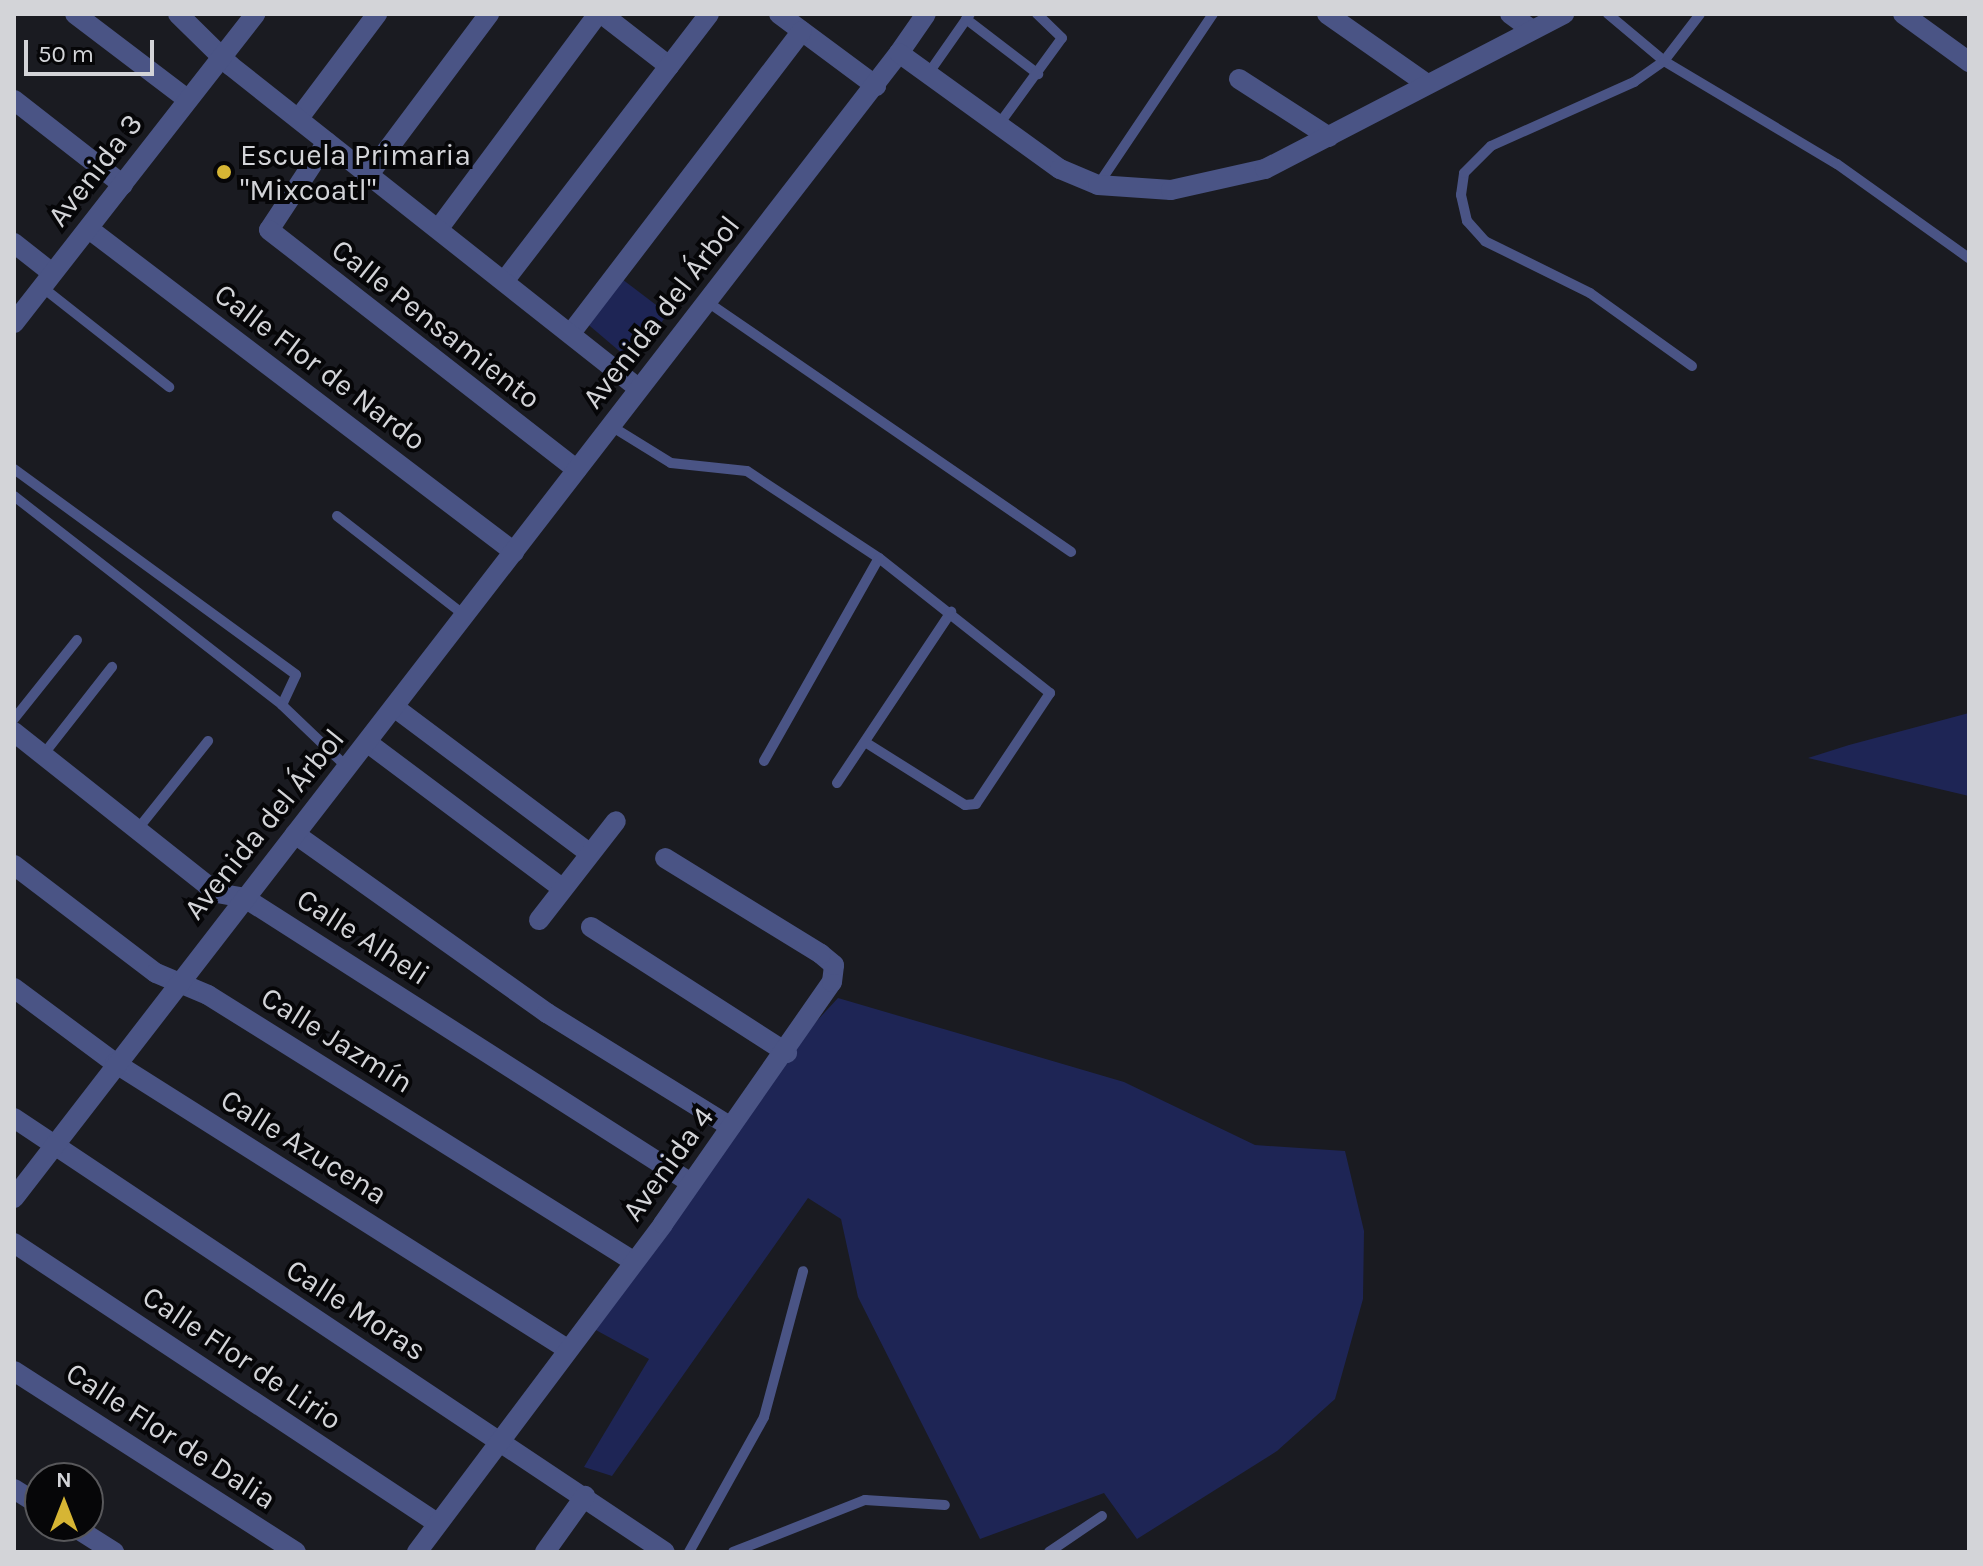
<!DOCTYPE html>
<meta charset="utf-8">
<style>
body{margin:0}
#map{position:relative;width:1983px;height:1566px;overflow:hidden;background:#1a1b21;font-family:Karla,sans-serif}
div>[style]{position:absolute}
.green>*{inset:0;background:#1e2555}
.service>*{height:10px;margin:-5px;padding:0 5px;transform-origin:5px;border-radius:5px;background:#4a5485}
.minor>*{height:20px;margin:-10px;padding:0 10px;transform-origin:10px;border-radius:10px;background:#4a5485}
.tertiary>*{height:20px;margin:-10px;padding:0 10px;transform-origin:10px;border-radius:10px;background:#4a5485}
.dots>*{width:22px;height:22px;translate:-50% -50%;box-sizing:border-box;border:4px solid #060608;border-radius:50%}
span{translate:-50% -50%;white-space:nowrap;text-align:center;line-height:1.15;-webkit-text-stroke:8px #060608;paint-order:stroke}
.poi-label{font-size:30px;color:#d3d4d8}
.left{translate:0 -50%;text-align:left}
.street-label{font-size:30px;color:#d3d4d8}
.frame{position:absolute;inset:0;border:16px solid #d3d4d8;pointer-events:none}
.north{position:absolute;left:24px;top:1462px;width:80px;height:80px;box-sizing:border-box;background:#060608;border:2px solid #58585b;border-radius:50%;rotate:0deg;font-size:22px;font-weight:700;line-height:32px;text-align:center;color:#d3d4d8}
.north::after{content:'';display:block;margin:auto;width:28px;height:36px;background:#d6b534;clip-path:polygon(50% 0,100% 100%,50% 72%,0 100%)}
.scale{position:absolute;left:24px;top:40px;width:130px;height:36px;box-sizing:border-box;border:4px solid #d3d4d8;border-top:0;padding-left:10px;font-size:24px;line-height:28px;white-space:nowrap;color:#d3d4d8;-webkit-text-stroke:6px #060608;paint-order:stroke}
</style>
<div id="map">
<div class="green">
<i style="clip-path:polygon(618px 276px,668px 314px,631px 361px,584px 321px)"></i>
<i style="clip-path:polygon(1969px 713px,1969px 796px,1808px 758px,1849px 745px)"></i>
<i style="clip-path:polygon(838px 998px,1124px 1082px,1255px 1145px,1345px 1151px,1364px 1231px,1363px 1299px,1335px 1399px,1277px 1451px,1137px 1539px,1104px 1493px,980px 1539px,858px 1297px,841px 1219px,808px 1198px,612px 1476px,584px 1467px,649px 1359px,594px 1329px,787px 1053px)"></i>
</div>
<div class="service">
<i style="left:1608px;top:14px;width:73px;rotate:40deg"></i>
<i style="left:1664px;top:61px;width:201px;rotate:30.8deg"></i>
<i style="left:1837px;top:164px;width:162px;rotate:35.5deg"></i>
<i style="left:966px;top:19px;width:91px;rotate:37.4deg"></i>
<i style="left:928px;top:74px;width:73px;rotate:-55deg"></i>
<i style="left:997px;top:127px;width:110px;rotate:-53.9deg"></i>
<i style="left:1062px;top:38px;width:35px;rotate:-136deg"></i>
<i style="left:1098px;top:185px;width:206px;rotate:-56.1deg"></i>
<i style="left:42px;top:287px;width:162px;rotate:38.2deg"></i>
<i style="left:706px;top:301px;width:443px;rotate:34.5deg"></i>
<i style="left:1692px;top:366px;width:125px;rotate:-144.4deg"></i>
<i style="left:1590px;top:293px;width:117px;rotate:-153.7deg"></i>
<i style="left:1485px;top:241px;width:27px;rotate:-132deg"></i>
<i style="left:1467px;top:221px;width:27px;rotate:-103deg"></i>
<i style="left:1461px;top:195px;width:22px;rotate:-82deg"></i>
<i style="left:1464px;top:173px;width:38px;rotate:-45deg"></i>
<i style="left:1491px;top:146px;width:157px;rotate:-24.1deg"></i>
<i style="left:1634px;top:82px;width:37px;rotate:-35deg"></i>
<i style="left:1664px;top:61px;width:59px;rotate:-52.5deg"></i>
<i style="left:611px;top:426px;width:70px;rotate:31.7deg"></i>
<i style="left:671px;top:463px;width:76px;rotate:6deg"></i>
<i style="left:747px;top:471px;width:158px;rotate:33.4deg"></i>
<i style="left:879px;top:558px;width:218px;rotate:38.3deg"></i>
<i style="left:1050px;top:693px;width:133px;rotate:123.7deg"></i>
<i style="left:976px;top:804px;width:11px;rotate:175deg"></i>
<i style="left:965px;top:805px;width:118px;rotate:-147.8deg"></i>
<i style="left:14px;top:469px;width:349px;rotate:36.1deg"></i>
<i style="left:296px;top:675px;width:33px;rotate:115deg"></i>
<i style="left:14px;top:496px;width:340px;rotate:37.9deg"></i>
<i style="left:282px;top:705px;width:91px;rotate:43.7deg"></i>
<i style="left:337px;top:516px;width:161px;rotate:37.9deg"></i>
<i style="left:14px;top:719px;width:101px;rotate:-51.4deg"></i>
<i style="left:43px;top:755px;width:112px;rotate:-51.9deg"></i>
<i style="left:764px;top:761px;width:233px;rotate:-60.5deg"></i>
<i style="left:837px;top:783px;width:206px;rotate:-56.3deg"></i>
<i style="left:137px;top:830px;width:114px;rotate:-51.4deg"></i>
<i style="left:689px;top:1552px;width:154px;rotate:-60.9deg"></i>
<i style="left:764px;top:1417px;width:151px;rotate:-75deg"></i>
<i style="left:733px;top:1552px;width:142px;rotate:-21.5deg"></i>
<i style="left:865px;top:1500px;width:80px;rotate:3.6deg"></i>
<i style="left:1049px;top:1552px;width:64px;rotate:-34.2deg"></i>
</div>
<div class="minor">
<i style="left:75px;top:14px;width:141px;rotate:37.2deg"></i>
<i style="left:602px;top:14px;width:85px;rotate:37.8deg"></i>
<i style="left:779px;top:14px;width:121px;rotate:36.6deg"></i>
<i style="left:1327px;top:14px;width:122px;rotate:35deg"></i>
<i style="left:1510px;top:14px;width:27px;rotate:36deg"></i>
<i style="left:1903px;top:14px;width:82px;rotate:36deg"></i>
<i style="left:899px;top:53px;width:47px;rotate:-55.3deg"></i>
<i style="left:1239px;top:79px;width:107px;rotate:32.8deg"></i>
<i style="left:14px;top:100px;width:138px;rotate:37.9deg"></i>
<i style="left:299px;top:118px;width:130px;rotate:-53.1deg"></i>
<i style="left:327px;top:142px;width:105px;rotate:123.4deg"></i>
<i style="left:269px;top:230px;width:390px;rotate:37.9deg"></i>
<i style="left:370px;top:173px;width:199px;rotate:-53.2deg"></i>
<i style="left:439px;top:228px;width:267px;rotate:-53.4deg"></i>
<i style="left:89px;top:229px;width:534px;rotate:37.23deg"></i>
<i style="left:14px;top:243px;width:48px;rotate:38.3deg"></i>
<i style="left:505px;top:280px;width:335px;rotate:-52.5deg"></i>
<i style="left:571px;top:333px;width:380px;rotate:-52.6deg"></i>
<i style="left:394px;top:707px;width:242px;rotate:36.8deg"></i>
<i style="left:14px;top:732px;width:259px;rotate:38.4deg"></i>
<i style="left:217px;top:893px;width:28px;rotate:10deg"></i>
<i style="left:245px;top:898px;width:529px;rotate:32.58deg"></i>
<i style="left:368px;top:743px;width:242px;rotate:36.8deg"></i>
<i style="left:295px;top:834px;width:309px;rotate:35.4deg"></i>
<i style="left:547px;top:1013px;width:216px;rotate:31.8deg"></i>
<i style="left:14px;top:865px;width:178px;rotate:37.3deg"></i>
<i style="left:156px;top:973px;width:56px;rotate:22.9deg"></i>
<i style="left:208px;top:995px;width:501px;rotate:32.04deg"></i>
<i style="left:539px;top:920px;width:125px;rotate:-52.1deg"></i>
<i style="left:591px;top:927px;width:233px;rotate:32.7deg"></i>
<i style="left:14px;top:988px;width:126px;rotate:36.6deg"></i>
<i style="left:115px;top:1063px;width:535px;rotate:32.32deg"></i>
<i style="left:14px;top:1118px;width:782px;rotate:33.69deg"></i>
<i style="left:14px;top:1243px;width:507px;rotate:33.5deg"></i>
<i style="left:14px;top:1371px;width:335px;rotate:32.7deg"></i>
<i style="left:14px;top:1489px;width:31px;rotate:32deg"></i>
<i style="left:73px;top:1526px;width:49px;rotate:32.4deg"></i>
<i style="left:417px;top:1552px;width:410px;rotate:-53.1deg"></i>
<i style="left:663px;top:1224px;width:295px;rotate:-55.1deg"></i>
<i style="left:832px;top:982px;width:17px;rotate:-83deg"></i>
<i style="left:834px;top:965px;width:17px;rotate:-140deg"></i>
<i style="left:821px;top:954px;width:183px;rotate:-148.4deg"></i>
<i style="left:545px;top:1552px;width:69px;rotate:-54.5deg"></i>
</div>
<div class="tertiary">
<i style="left:178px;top:14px;width:74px;rotate:44.5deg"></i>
<i style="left:231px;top:66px;width:519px;rotate:38.35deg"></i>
<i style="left:14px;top:323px;width:392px;rotate:-52deg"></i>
<i style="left:14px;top:1198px;width:1447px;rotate:-52.3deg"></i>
<i style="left:899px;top:53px;width:198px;rotate:35.8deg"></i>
<i style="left:1060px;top:169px;width:41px;rotate:22.8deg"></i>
<i style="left:1098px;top:185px;width:73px;rotate:3.9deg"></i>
<i style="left:1171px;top:190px;width:96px;rotate:-12.6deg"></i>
<i style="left:1265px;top:169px;width:337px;rotate:-27.4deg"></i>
</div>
<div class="dots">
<i style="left:224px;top:172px;background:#d6b534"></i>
</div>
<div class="poi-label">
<span class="left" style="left:240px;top:172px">Escuela Primaria<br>"Mixcoatl"</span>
</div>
<div class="street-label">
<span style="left:95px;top:170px;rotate:-52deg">Avenida 3</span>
<span style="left:661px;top:312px;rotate:-52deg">Avenida del Árbol</span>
<span style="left:436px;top:324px;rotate:38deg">Calle Pensamiento</span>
<span style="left:320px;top:367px;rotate:37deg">Calle Flor de Nardo</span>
<span style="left:264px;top:824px;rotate:-51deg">Avenida del Árbol</span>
<span style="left:363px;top:937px;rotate:33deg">Calle Alheli</span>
<span style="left:337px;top:1040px;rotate:32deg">Calle Jazmín</span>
<span style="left:304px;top:1147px;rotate:32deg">Calle Azucena</span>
<span style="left:668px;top:1164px;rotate:-54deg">Avenida 4</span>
<span style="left:356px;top:1310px;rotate:33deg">Calle Moras</span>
<span style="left:242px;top:1358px;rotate:34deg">Calle Flor de Lirio</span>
<span style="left:171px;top:1436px;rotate:33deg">Calle Flor de Dalia</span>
</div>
<div class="frame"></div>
<div class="north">N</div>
<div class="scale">50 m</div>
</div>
